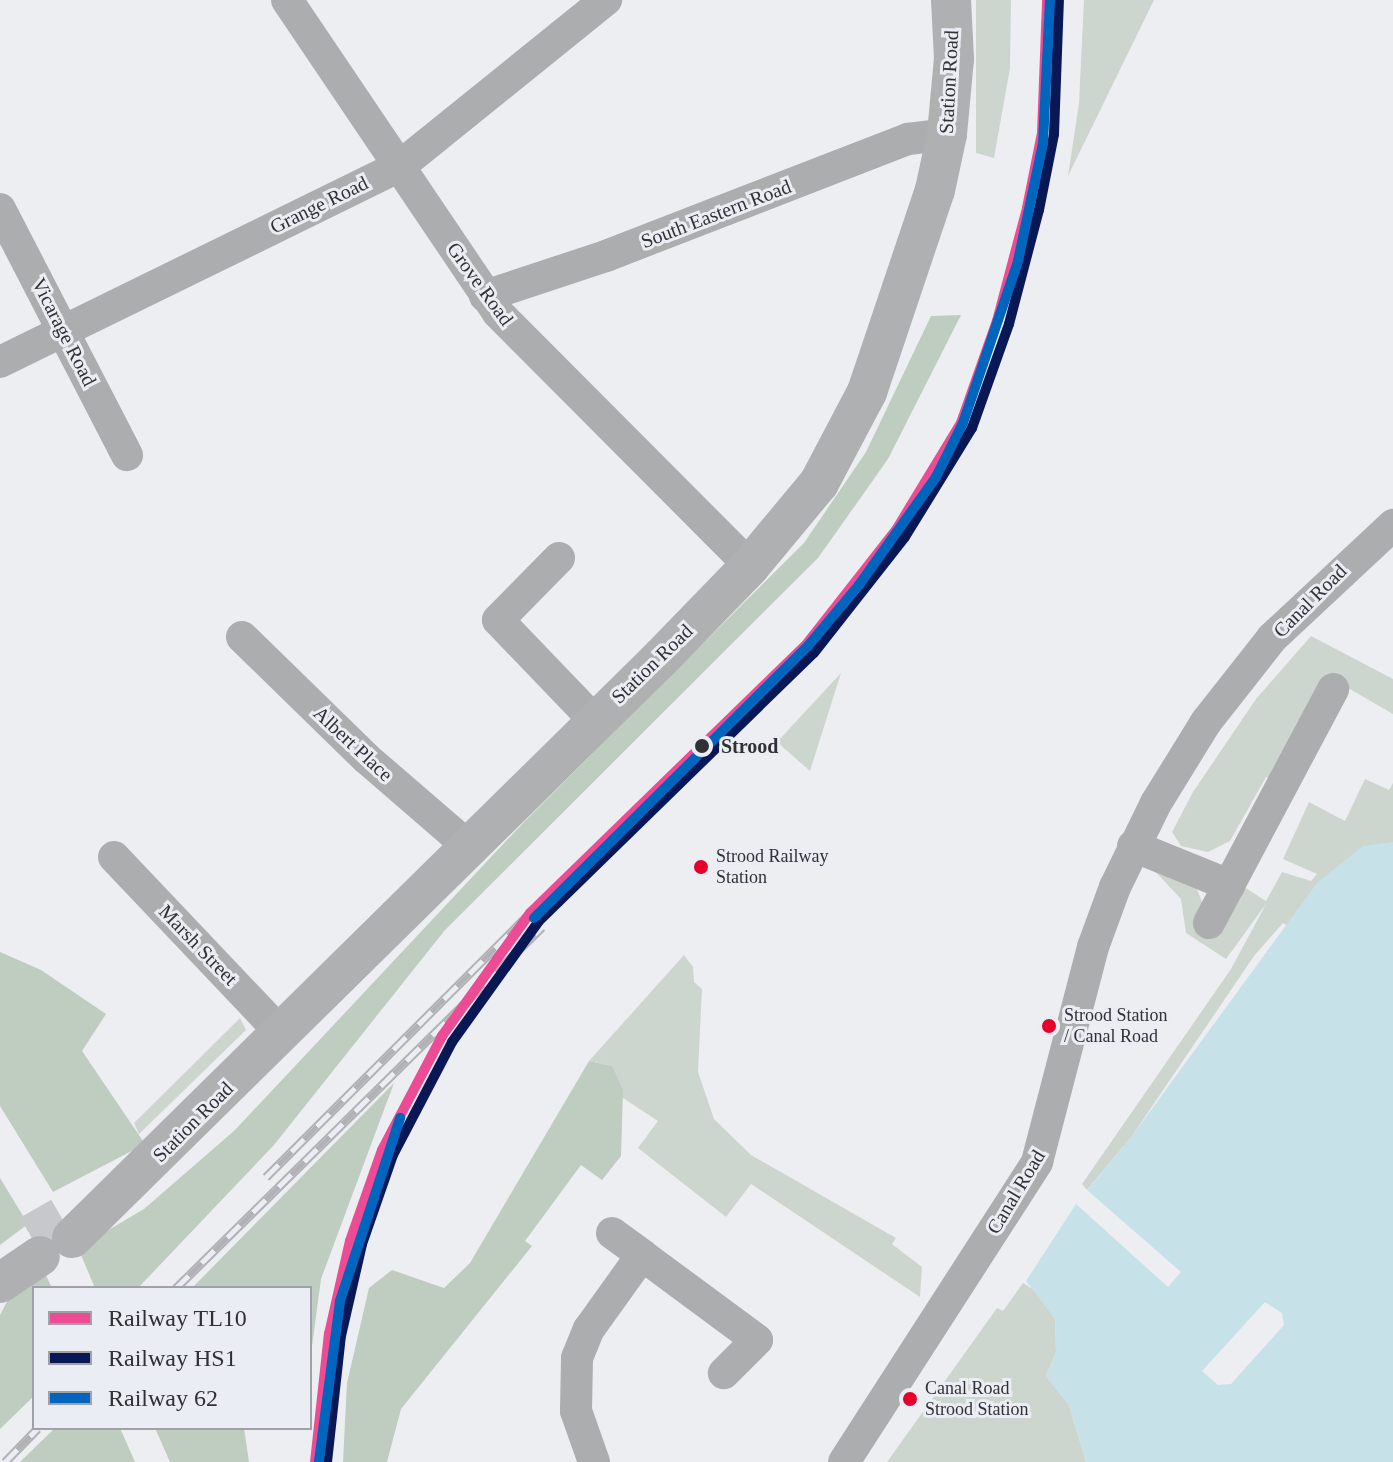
<!DOCTYPE html>
<style>
body{margin:0}
#map{position:relative;width:1393px;height:1462px;overflow:hidden;background:#edeef2;font-family:"Times New Roman",serif}
div>[style]{position:absolute}
.green>*{inset:0;background:#cdd6ce}
.forest>*{inset:0;background:#bfccc0}
.water>*{inset:0;background:#c6e1e8}
.pier>*{inset:0;background:#edeef2}
.major-tunnel>*{height:40px;margin-top:-20px;transform-origin:0;background:repeating-linear-gradient(90deg,#c7c8cc 0 40px,transparent 0 60px)}
.minor>*{height:32px;margin:-16px;padding:0 16px;transform-origin:16px;border-radius:16px;background:#acadae}
.major>*{height:40px;margin:-20px;padding:0 20px;transform-origin:20px;border-radius:20px;background:#aeb0b2}
.rail>*{height:9px;margin-top:-4.5px;transform-origin:0;background:repeating-linear-gradient(90deg,#ebedf4 0 18px,#b2b2b6 0 36px);box-sizing:border-box;border-block:2px solid #b2b2b6}
.rail-1>*{height:10px;margin:-5px;padding:0 5px;transform-origin:5px;border-radius:5px;background:#ee4b95}
.rail-2>*{height:10px;margin:-5px;padding:0 5px;transform-origin:5px;border-radius:5px;background:#091855}
.rail-3>*{height:10px;margin:-5px;padding:0 5px;transform-origin:5px;border-radius:5px;background:#0065bd}
.dots>*{width:22px;height:22px;translate:-50% -50%;box-sizing:border-box;border:4px solid #ebedf4;border-radius:50%}
span{translate:-50% -50%;white-space:nowrap;text-align:center;line-height:1.15;-webkit-text-stroke:6px #ebedf4;paint-order:stroke}
.bus-label{font-size:18px;color:#303134}
.left{translate:0 -50%;text-align:left}
.street-label{font-size:20px;color:#303134}
.stop-label{font-size:20px;color:#303134;font-weight:700}
.legend{position:absolute;left:32px;top:1286px;width:280px;height:144px;box-sizing:border-box;background:#ebedf4;border:2px solid #a0a2a7;margin:0;padding:10px 14px;list-style:none;font-size:24px;color:#303134}
.legend li{display:flex;align-items:center;gap:16px;height:40px}
.legend b{width:40px;border:2px solid #a0a2a7}
</style>
<div id="map">
<div class="green">
<i style="clip-path:polygon(976px 0,1011px 0,1010px 68px,994px 158px,976px 153px)"></i>
<i style="clip-path:polygon(1084px 0,1154px 0,1068px 176px,1079px 103px)"></i>
<i style="clip-path:polygon(1311px 636px,1393px 679px,1393px 714px,1348px 688px,1274px 780px,1266px 777px,1230px 841px,1208px 852px,1181px 846px,1172px 832px,1193px 792px,1256px 699px)"></i>
<i style="clip-path:polygon(841px 673px,810px 771px,777px 742px)"></i>
<i style="clip-path:polygon(1365px 779px,1389px 790px,1393px 783px,1393px 867px,1289px 927px,1283px 923px,1254px 956px,1132px 1136px,1087px 1190px,1082px 1184px,1231px 969px,1266px 904px,1226px 959px,1186px 933px,1181px 899px,1153px 869px,1196px 887px,1204px 907px,1244px 887px,1266px 901px,1282px 872px,1311px 881px,1317px 874px,1283px 859px,1309px 802px,1345px 821px)"></i>
<i style="clip-path:polygon(684px 955px,693px 967px,694px 982px,702px 989px,698px 1072px,714px 1119px,751px 1155px,896px 1238px,892px 1244px,922px 1267px,920px 1297px,751px 1184px,726px 1217px,638px 1148px,658px 1121px,623px 1098px,612px 1066px,589px 1061px)"></i>
<i style="clip-path:polygon(240px 1018px,246px 1030px,139px 1134px,134px 1123px)"></i>
<i style="clip-path:polygon(1023px 1283px,1039px 1293px,1055px 1319px,1056px 1352px,1046px 1376px,1069px 1405px,1086px 1462px,887px 1462px,997px 1308px,1003px 1311px)"></i>
</div>
<div class="forest">
<i style="clip-path:polygon(961px 315px,888px 459px,818px 558px,445px 930px,274px 1145px,138px 1288px,95px 1288px,78px 1248px,144px 1209px,235px 1130px,523px 823px,804px 543px,866px 452px,931px 316px)"></i>
<i style="clip-path:polygon(0 952px,41px 970px,106px 1014px,82px 1051px,145px 1144px,53px 1192px,0 1106px)"></i>
<i style="clip-path:polygon(589px 1061px,612px 1066px,623px 1090px,621px 1156px,602px 1180px,581px 1165px,525px 1241px,532px 1246px,401px 1409px,387px 1462px,343px 1462px,347px 1383px,369px 1288px,392px 1270px,444px 1288px,470px 1263px)"></i>
<i style="clip-path:polygon(394px 1083px,321px 1279px,310px 1361px,310px 1288px,192px 1288px)"></i>
<i style="clip-path:polygon(0 1178px,28px 1224px,0 1245px)"></i>
<i style="clip-path:polygon(43px 1269px,52px 1288px,34px 1288px,34px 1396px,0 1429px,0 1315px,13px 1290px)"></i>
<i style="clip-path:polygon(55px 1428px,120px 1428px,135px 1462px,20px 1462px)"></i>
<i style="clip-path:polygon(155px 1428px,244px 1428px,249px 1462px,170px 1462px)"></i>
</div>
<div class="water">
<i style="clip-path:polygon(1393px 842px,1393px 1462px,1086px 1462px,1069px 1405px,1046px 1376px,1056px 1352px,1055px 1319px,1026px 1281px,1076px 1204px,1132px 1136px,1317px 883px,1363px 846px)"></i>
</div>
<div class="pier">
<i style="clip-path:polygon(1087px 1190px,1181px 1272px,1168px 1287px,1076px 1204px)"></i>
<i style="clip-path:polygon(1265px 1302px,1282px 1313px,1284px 1325px,1231px 1384px,1218px 1385px,1202px 1371px)"></i>
</div>
<div class="major-tunnel">
<i style="left:30px;top:1235px;width:36px;rotate:-30deg"></i>
</div>
<div class="minor">
<i style="left:287px;top:0;width:377px;rotate:56deg"></i>
<i style="left:498px;top:313px;width:357px;rotate:45.1deg"></i>
<i style="left:0;top:209px;width:277px;rotate:62.7deg"></i>
<i style="left:485px;top:296px;width:127px;rotate:-18.3deg"></i>
<i style="left:606px;top:256px;width:324px;rotate:-21.2deg"></i>
<i style="left:908px;top:139px;width:39px;rotate:-7deg"></i>
<i style="left:0;top:362px;width:445px;rotate:-26.1deg"></i>
<i style="left:400px;top:166px;width:265px;rotate:-38.9deg"></i>
<i style="left:559px;top:558px;width:87px;rotate:134.5deg"></i>
<i style="left:498px;top:620px;width:140px;rotate:46.2deg"></i>
<i style="left:242px;top:637px;width:173px;rotate:44.3deg"></i>
<i style="left:366px;top:758px;width:136px;rotate:40.8deg"></i>
<i style="left:1133px;top:846px;width:104px;rotate:22.1deg"></i>
<i style="left:1229px;top:885px;width:222px;rotate:-62deg"></i>
<i style="left:114px;top:857px;width:244px;rotate:46.5deg"></i>
<i style="left:1209px;top:923px;width:43px;rotate:-62.2deg"></i>
<i style="left:612px;top:1233px;width:37px;rotate:36deg"></i>
<i style="left:594px;top:1462px;width:54px;rotate:-109.4deg"></i>
<i style="left:576px;top:1411px;width:53px;rotate:-88.9deg"></i>
<i style="left:577px;top:1358px;width:31px;rotate:-68deg"></i>
<i style="left:589px;top:1329px;width:91px;rotate:-54.4deg"></i>
<i style="left:642px;top:1255px;width:143px;rotate:36.5deg"></i>
<i style="left:757px;top:1340px;width:47px;rotate:135deg"></i>
<i style="left:844px;top:1462px;width:357px;rotate:-57.2deg"></i>
<i style="left:1037px;top:1162px;width:222px;rotate:-75.4deg"></i>
<i style="left:1093px;top:947px;width:64px;rotate:-69.9deg"></i>
<i style="left:1115px;top:887px;width:93px;rotate:-64deg"></i>
<i style="left:1156px;top:803px;width:95px;rotate:-58.3deg"></i>
<i style="left:1206px;top:722px;width:107px;rotate:-51.8deg"></i>
<i style="left:1272px;top:638px;width:166px;rotate:-43deg"></i>
</div>
<div class="major">
<i style="left:72px;top:1238px;width:824px;rotate:-44.56deg"></i>
<i style="left:659px;top:660px;width:131px;rotate:-45.9deg"></i>
<i style="left:750px;top:566px;width:108px;rotate:-50.3deg"></i>
<i style="left:819px;top:483px;width:103px;rotate:-62.2deg"></i>
<i style="left:867px;top:392px;width:213px;rotate:-71.4deg"></i>
<i style="left:935px;top:190px;width:57px;rotate:-77.9deg"></i>
<i style="left:947px;top:134px;width:75px;rotate:-84.7deg"></i>
<i style="left:954px;top:59px;width:59px;rotate:-92.9deg"></i>
<i style="left:0;top:1283px;width:48px;rotate:-34deg"></i>
</div>
<div class="rail">
<i style="left:266px;top:1177px;width:373px;rotate:-45deg"></i>
<i style="left:176px;top:1288px;width:514px;rotate:-44.61deg"></i>
<i style="left:5px;top:1462px;width:47px;rotate:-45.9deg"></i>
</div>
<div class="rail-1">
<i style="left:315px;top:1462px;width:129px;rotate:-83.8deg"></i>
<i style="left:329px;top:1334px;width:95px;rotate:-77.3deg"></i>
<i style="left:350px;top:1241px;width:96px;rotate:-70.6deg"></i>
<i style="left:382px;top:1150px;width:129px;rotate:-62.2deg"></i>
<i style="left:442px;top:1036px;width:151px;rotate:-54.4deg"></i>
<i style="left:530px;top:913px;width:383px;rotate:-44.2deg"></i>
<i style="left:805px;top:646px;width:147px;rotate:-51.9deg"></i>
<i style="left:896px;top:530px;width:125px;rotate:-58.7deg"></i>
<i style="left:961px;top:423px;width:108px;rotate:-70.6deg"></i>
<i style="left:997px;top:321px;width:117px;rotate:-75.1deg"></i>
<i style="left:1027px;top:208px;width:76px;rotate:-78.7deg"></i>
<i style="left:1042px;top:133px;width:133px;rotate:-87.8deg"></i>
</div>
<div class="rail-2">
<i style="left:327px;top:1462px;width:127px;rotate:-83.7deg"></i>
<i style="left:341px;top:1336px;width:94px;rotate:-77.1deg"></i>
<i style="left:362px;top:1244px;width:94px;rotate:-70.8deg"></i>
<i style="left:393px;top:1155px;width:127px;rotate:-62.4deg"></i>
<i style="left:452px;top:1042px;width:149px;rotate:-54.3deg"></i>
<i style="left:539px;top:921px;width:384px;rotate:-44.3deg"></i>
<i style="left:814px;top:653px;width:147px;rotate:-51.9deg"></i>
<i style="left:905px;top:537px;width:128px;rotate:-58.4deg"></i>
<i style="left:972px;top:428px;width:110px;rotate:-70.4deg"></i>
<i style="left:1009px;top:324px;width:118px;rotate:-75.3deg"></i>
<i style="left:1039px;top:210px;width:77px;rotate:-78.8deg"></i>
<i style="left:1054px;top:134px;width:134px;rotate:-87.9deg"></i>
</div>
<div class="rail-3">
<i style="left:534px;top:918px;width:386px;rotate:-44.8deg"></i>
<i style="left:808px;top:646px;width:80px;rotate:-50.1deg"></i>
<i style="left:859px;top:585px;width:133px;rotate:-54.5deg"></i>
<i style="left:936px;top:477px;width:60px;rotate:-63.4deg"></i>
<i style="left:963px;top:423px;width:171px;rotate:-71.2deg"></i>
<i style="left:1018px;top:261px;width:121px;rotate:-78deg"></i>
<i style="left:1043px;top:143px;width:143px;rotate:-87.2deg"></i>
<i style="left:319px;top:1461px;width:161px;rotate:-82.5deg"></i>
<i style="left:340px;top:1301px;width:193px;rotate:-71.8deg"></i>
</div>
<div class="dots">
<i style="left:702px;top:746px;background:#303134"></i>
<i style="left:701px;top:867px;background:#e4002b"></i>
<i style="left:1049px;top:1026px;background:#e4002b"></i>
<i style="left:910px;top:1399px;background:#e4002b"></i>
</div>
<div class="bus-label">
<span class="left" style="left:716px;top:867px">Strood Railway<br>Station</span>
<span class="left" style="left:1064px;top:1026px">Strood Station<br>/ Canal Road</span>
<span class="left" style="left:925px;top:1399px">Canal Road<br>Strood Station</span>
</div>
<div class="street-label">
<span style="left:949px;top:82px;rotate:-87deg">Station Road</span>
<span style="left:319px;top:205px;rotate:-26deg">Grange Road</span>
<span style="left:716px;top:214px;rotate:-21deg">South Eastern Road</span>
<span style="left:480px;top:284px;rotate:54deg">Grove Road</span>
<span style="left:64px;top:332px;rotate:63deg">Vicarage Road</span>
<span style="left:1310px;top:601px;rotate:-45deg">Canal Road</span>
<span style="left:652px;top:664px;rotate:-44deg">Station Road</span>
<span style="left:353px;top:744px;rotate:43deg">Albert Place</span>
<span style="left:198px;top:945px;rotate:46deg">Marsh Street</span>
<span style="left:193px;top:1122px;rotate:-45deg">Station Road</span>
<span style="left:1016px;top:1192px;rotate:-59deg">Canal Road</span>
</div>
<div class="stop-label">
<span class="left" style="left:721px;top:746px">Strood</span>
</div>
<ul class="legend">
<li><b style="height:10px;background:#ee4b95"></b>Railway TL10</li>
<li><b style="height:10px;background:#091855"></b>Railway HS1</li>
<li><b style="height:10px;background:#0065bd"></b>Railway 62</li>
</ul>
</div>
